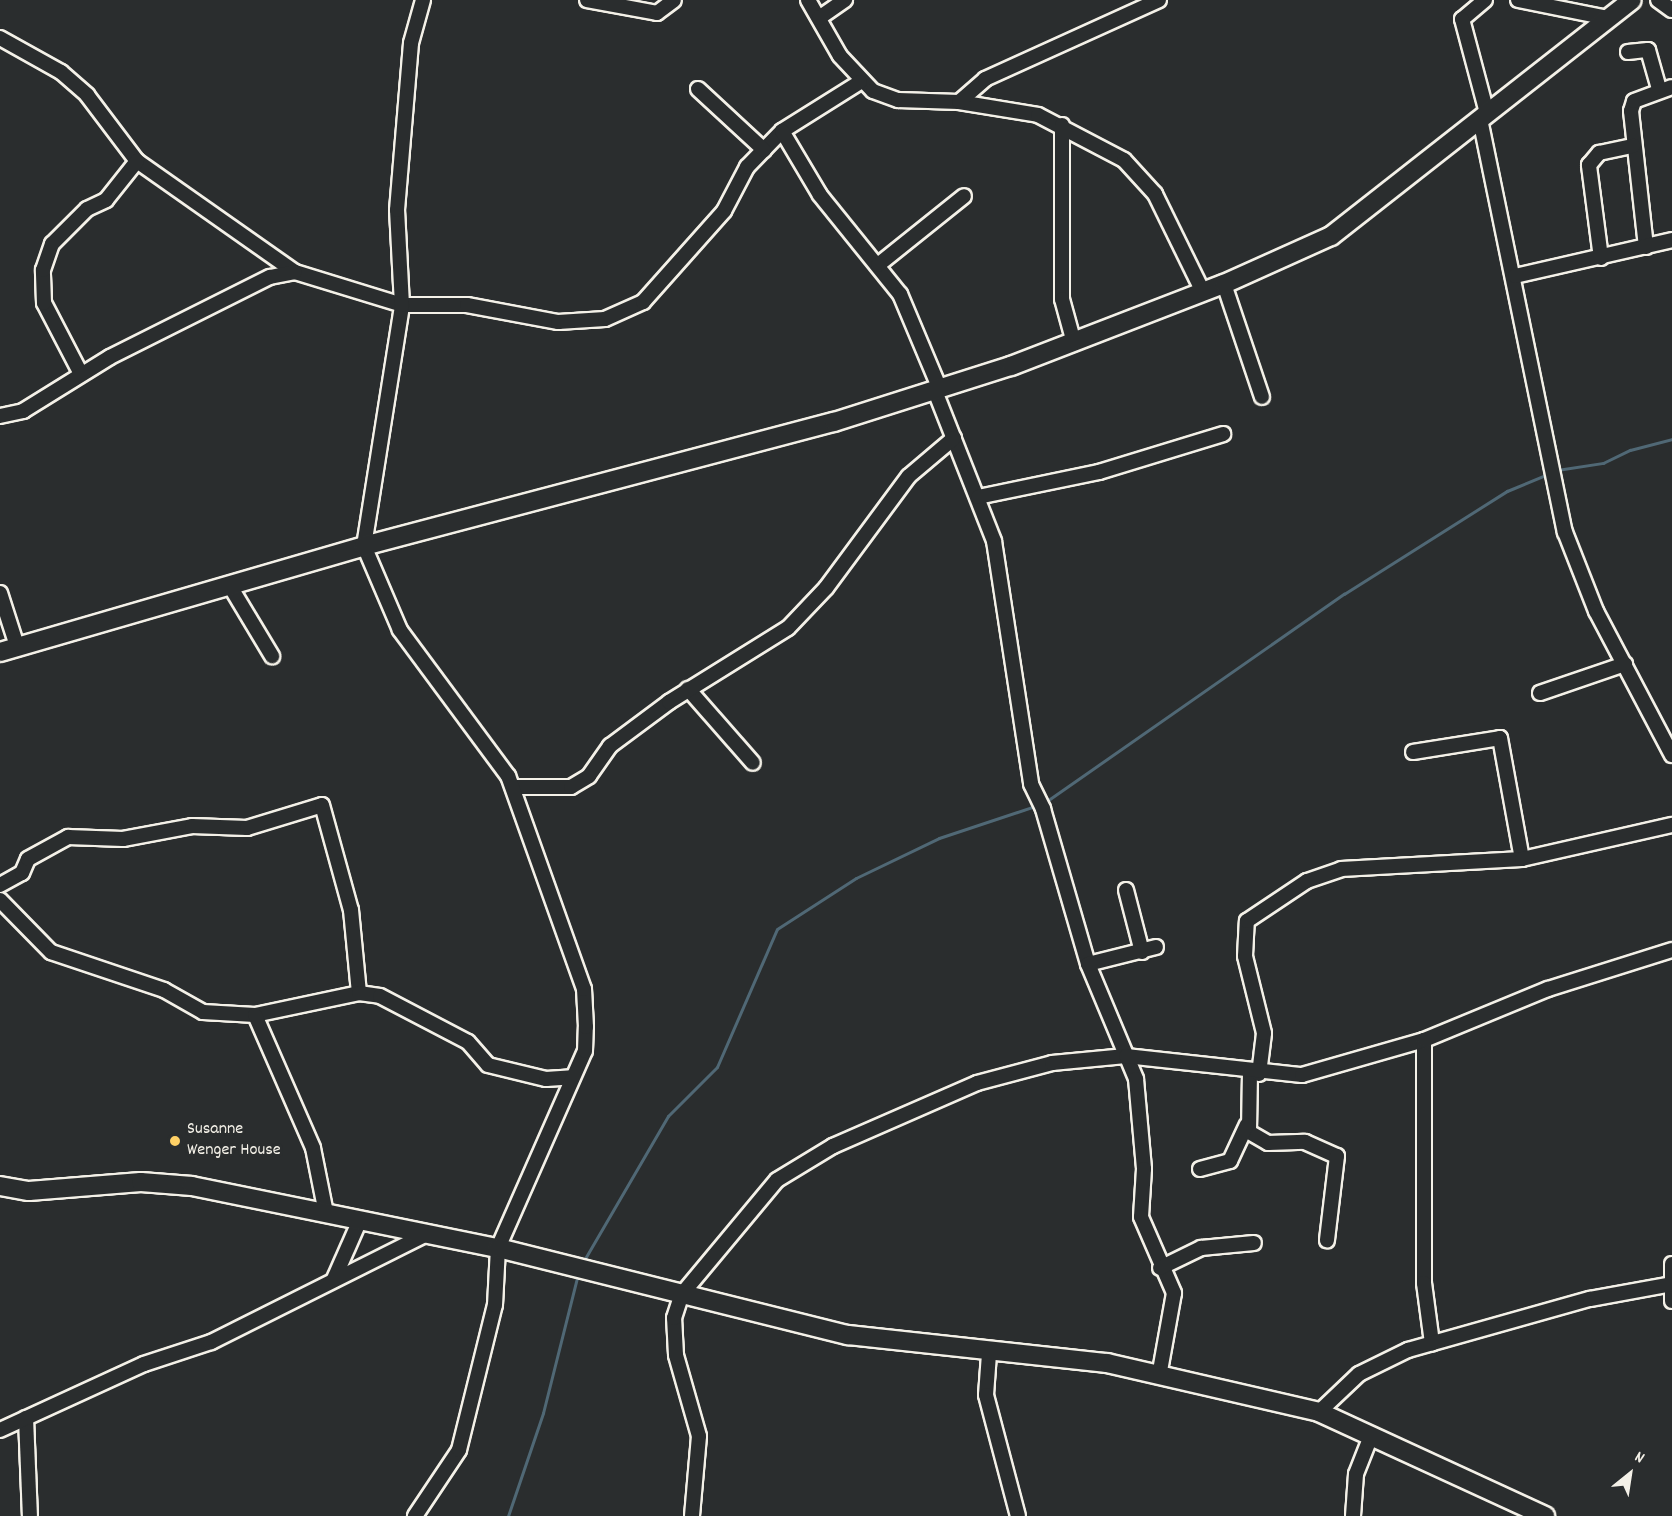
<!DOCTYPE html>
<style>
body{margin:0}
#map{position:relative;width:1672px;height:1516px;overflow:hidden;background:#2a2d2e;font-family:Dekko,sans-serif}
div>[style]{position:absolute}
.stream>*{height:3px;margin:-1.5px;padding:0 1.5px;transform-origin:1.5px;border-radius:1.5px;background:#506875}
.roads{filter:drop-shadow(2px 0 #f4f1e8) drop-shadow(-2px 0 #f4f1e8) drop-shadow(0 2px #f4f1e8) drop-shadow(0 -2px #f4f1e8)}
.minor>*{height:14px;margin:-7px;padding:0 7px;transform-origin:7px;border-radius:7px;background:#2a2d2e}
.major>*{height:18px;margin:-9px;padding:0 9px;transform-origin:9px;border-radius:9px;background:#2a2d2e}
.dots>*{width:16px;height:16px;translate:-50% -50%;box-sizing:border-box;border:3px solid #2a2d2e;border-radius:50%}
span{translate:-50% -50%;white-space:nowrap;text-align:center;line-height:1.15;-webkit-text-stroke:6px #2a2d2e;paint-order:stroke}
.poi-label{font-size:18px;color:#f4f1e8}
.left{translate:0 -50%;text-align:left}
.north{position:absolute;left:1600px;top:1444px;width:60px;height:60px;-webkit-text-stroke:4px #2a2d2e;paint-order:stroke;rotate:30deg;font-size:16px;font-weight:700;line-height:24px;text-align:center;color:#f4f1e8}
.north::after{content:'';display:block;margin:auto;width:21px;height:27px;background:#f4f1e8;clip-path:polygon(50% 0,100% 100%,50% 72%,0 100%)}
</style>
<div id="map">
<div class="stream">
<i style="left:1557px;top:470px;width:47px;rotate:-8.7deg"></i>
<i style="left:1603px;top:463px;width:30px;rotate:-26deg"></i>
<i style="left:1630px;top:450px;width:43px;rotate:-14.7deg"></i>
<i style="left:1044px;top:803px;width:366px;rotate:-34.9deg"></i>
<i style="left:1344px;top:594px;width:193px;rotate:-32.3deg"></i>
<i style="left:1507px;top:491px;width:44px;rotate:-22.5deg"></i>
<i style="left:583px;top:1262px;width:169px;rotate:-59.8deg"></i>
<i style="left:668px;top:1116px;width:69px;rotate:-45deg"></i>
<i style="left:717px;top:1067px;width:150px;rotate:-66.5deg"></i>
<i style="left:777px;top:929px;width:94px;rotate:-32.8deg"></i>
<i style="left:856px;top:878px;width:92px;rotate:-25.7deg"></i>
<i style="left:939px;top:838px;width:104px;rotate:-18.4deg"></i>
<i style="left:508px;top:1516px;width:109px;rotate:-71.2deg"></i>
<i style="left:543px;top:1413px;width:143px;rotate:-75.9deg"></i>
</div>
<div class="roads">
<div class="minor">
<i style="left:587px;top:0;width:71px;rotate:10.5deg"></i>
<i style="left:657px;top:13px;width:21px;rotate:-37deg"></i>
<i style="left:808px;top:0;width:64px;rotate:60.3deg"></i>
<i style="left:840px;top:56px;width:48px;rotate:46.7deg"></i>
<i style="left:873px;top:91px;width:27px;rotate:20deg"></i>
<i style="left:898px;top:100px;width:61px;rotate:1.9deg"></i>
<i style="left:959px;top:102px;width:80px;rotate:9.3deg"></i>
<i style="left:1038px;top:115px;width:97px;rotate:27.6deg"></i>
<i style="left:1124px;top:160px;width:46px;rotate:47.6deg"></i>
<i style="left:1155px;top:194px;width:109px;rotate:63.9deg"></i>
<i style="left:1485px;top:0;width:30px;rotate:140deg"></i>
<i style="left:1462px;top:19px;width:97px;rotate:75.1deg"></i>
<i style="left:1518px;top:0;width:91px;rotate:11.4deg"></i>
<i style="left:1658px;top:0;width:17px;rotate:36deg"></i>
<i style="left:819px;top:18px;width:32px;rotate:-35deg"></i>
<i style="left:0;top:38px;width:70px;rotate:29.1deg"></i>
<i style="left:61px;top:72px;width:35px;rotate:41deg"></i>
<i style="left:87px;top:95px;width:83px;rotate:52.9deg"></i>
<i style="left:137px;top:161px;width:193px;rotate:35.1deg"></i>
<i style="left:295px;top:272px;width:112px;rotate:17.1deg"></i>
<i style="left:402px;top:305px;width:65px"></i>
<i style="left:467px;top:305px;width:93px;rotate:10.6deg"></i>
<i style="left:558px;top:322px;width:47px;rotate:-3.7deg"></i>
<i style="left:605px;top:319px;width:42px;rotate:-24.1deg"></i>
<i style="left:643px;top:302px;width:122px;rotate:-48.3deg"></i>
<i style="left:724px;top:211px;width:50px;rotate:-62.4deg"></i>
<i style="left:747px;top:167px;width:50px;rotate:-45.8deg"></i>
<i style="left:782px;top:131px;width:92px;rotate:-32.1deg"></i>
<i style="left:1628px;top:52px;width:20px;rotate:-6deg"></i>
<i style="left:1648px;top:50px;width:41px;rotate:74.2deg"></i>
<i style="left:698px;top:89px;width:90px;rotate:42.7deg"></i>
<i style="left:959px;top:102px;width:35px;rotate:-41deg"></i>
<i style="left:985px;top:79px;width:191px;rotate:-24.4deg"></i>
<i style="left:1480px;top:119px;width:422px;rotate:78.4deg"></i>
<i style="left:1565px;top:532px;width:85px;rotate:68.6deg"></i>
<i style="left:1596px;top:611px;width:163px;rotate:62.2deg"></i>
<i style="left:1062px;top:125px;width:174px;rotate:90deg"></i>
<i style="left:1062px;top:299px;width:46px;rotate:74.7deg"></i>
<i style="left:782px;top:131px;width:74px;rotate:59.3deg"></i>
<i style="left:820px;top:195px;width:127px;rotate:51.1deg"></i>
<i style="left:900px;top:294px;width:103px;rotate:67.2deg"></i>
<i style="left:1646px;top:247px;width:137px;rotate:-96.3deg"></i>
<i style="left:1631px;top:111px;width:10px;rotate:-73deg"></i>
<i style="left:1634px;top:101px;width:40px;rotate:-20.2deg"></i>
<i style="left:1601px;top:258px;width:94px;rotate:-97.4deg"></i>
<i style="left:1589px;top:165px;width:16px;rotate:-50deg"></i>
<i style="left:1599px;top:153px;width:35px;rotate:-12deg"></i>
<i style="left:878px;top:265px;width:110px;rotate:-38.7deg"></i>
<i style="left:1515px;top:276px;width:161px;rotate:-12.9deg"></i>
<i style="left:1224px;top:284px;width:119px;rotate:71.4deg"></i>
<i style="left:81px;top:374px;width:80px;rotate:-117.5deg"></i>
<i style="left:44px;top:303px;width:33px;rotate:-92deg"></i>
<i style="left:43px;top:270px;width:28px;rotate:-71deg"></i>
<i style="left:52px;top:244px;width:49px;rotate:-45deg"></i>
<i style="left:87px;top:209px;width:21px;rotate:-25deg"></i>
<i style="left:106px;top:200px;width:50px;rotate:-51.5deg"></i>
<i style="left:935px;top:391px;width:161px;rotate:68.5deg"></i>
<i style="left:994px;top:541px;width:246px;rotate:81.3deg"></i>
<i style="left:1031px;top:784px;width:28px;rotate:64deg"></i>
<i style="left:1043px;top:809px;width:161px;rotate:73.8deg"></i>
<i style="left:1088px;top:964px;width:125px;rotate:67.3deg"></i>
<i style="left:1136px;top:1079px;width:90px;rotate:84.9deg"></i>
<i style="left:1144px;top:1169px;width:48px;rotate:93.6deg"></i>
<i style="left:1141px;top:1217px;width:83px;rotate:66.5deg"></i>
<i style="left:1174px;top:1293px;width:84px;rotate:100.2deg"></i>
<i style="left:0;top:416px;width:24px;rotate:-12deg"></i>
<i style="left:23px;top:411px;width:102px;rotate:-31.8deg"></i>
<i style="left:110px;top:357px;width:179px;rotate:-26.6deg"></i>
<i style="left:270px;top:277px;width:25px;rotate:-11deg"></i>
<i style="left:978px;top:497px;width:124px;rotate:-11.7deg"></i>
<i style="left:1099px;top:472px;width:130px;rotate:-17deg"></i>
<i style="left:230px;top:586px;width:82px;rotate:59deg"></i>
<i style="left:0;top:593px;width:56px;rotate:72.2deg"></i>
<i style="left:688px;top:689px;width:98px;rotate:48.7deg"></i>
<i style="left:1540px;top:693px;width:90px;rotate:-18.8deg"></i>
<i style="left:1413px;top:752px;width:88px;rotate:-9.1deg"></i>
<i style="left:1500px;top:738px;width:123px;rotate:79.7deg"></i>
<i style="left:513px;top:787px;width:58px"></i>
<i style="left:571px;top:787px;width:21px;rotate:-31deg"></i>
<i style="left:589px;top:776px;width:37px;rotate:-55deg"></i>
<i style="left:610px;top:746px;width:74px;rotate:-36.7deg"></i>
<i style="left:669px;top:702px;width:140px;rotate:-31.9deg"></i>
<i style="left:788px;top:628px;width:55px;rotate:-46.5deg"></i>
<i style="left:826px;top:588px;width:139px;rotate:-53.5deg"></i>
<i style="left:909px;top:476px;width:59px;rotate:-40.2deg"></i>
<i style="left:0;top:885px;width:25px;rotate:-29deg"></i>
<i style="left:22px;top:873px;width:15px;rotate:-67deg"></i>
<i style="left:28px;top:859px;width:46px;rotate:-28.8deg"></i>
<i style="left:68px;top:837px;width:55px;rotate:2.1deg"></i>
<i style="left:123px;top:839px;width:70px;rotate:-10.7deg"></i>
<i style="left:192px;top:826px;width:55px;rotate:2.1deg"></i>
<i style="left:247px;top:828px;width:78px;rotate:-17deg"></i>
<i style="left:322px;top:805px;width:109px;rotate:74.6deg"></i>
<i style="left:351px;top:910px;width:83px;rotate:84.5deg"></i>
<i style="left:1126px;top:890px;width:64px;rotate:75.5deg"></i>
<i style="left:0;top:900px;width:73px;rotate:45.6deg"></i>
<i style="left:51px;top:952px;width:119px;rotate:18.6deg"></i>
<i style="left:164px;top:990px;width:45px;rotate:29.4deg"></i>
<i style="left:203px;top:1012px;width:52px;rotate:3.3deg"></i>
<i style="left:255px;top:1015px;width:106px;rotate:-11.9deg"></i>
<i style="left:359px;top:993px;width:21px;rotate:8deg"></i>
<i style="left:380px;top:996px;width:99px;rotate:27.6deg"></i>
<i style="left:468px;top:1042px;width:30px;rotate:49deg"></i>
<i style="left:488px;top:1065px;width:60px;rotate:13.6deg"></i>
<i style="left:546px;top:1079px;width:26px;rotate:-4deg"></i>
<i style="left:1088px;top:964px;width:70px;rotate:-14deg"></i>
<i style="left:255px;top:1015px;width:145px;rotate:66.4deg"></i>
<i style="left:313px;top:1148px;width:66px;rotate:78.7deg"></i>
<i style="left:1424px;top:1040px;width:243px;rotate:90deg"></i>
<i style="left:1424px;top:1283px;width:61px;rotate:82.4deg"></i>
<i style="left:1250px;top:1073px;width:59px;rotate:91deg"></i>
<i style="left:1249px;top:1132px;width:22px;rotate:30deg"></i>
<i style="left:1268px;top:1143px;width:37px;rotate:-2deg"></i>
<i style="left:1305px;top:1142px;width:35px;rotate:24deg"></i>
<i style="left:1337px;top:1156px;width:85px;rotate:96.8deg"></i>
<i style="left:1259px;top:1074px;width:41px;rotate:-83deg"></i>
<i style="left:1264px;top:1033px;width:79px;rotate:-103.9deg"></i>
<i style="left:1245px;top:956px;width:35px;rotate:-87deg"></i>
<i style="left:1247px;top:921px;width:72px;rotate:-33.7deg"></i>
<i style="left:1307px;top:881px;width:36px;rotate:-19deg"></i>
<i style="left:1341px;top:869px;width:181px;rotate:-3.2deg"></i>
<i style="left:1522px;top:859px;width:154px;rotate:-12.8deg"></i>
<i style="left:1200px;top:1169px;width:31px;rotate:-15deg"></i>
<i style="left:1230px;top:1161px;width:40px;rotate:-65deg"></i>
<i style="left:1672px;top:1264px;width:37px;rotate:90deg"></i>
<i style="left:1160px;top:1268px;width:46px;rotate:-26deg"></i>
<i style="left:1201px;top:1248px;width:53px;rotate:-5.4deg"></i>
<i style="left:334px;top:1279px;width:64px;rotate:-66.2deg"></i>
<i style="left:989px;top:1354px;width:41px;rotate:94.2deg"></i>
<i style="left:986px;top:1395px;width:125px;rotate:75.2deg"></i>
<i style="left:1319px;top:1412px;width:55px;rotate:-43.5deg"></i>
<i style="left:1359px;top:1374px;width:55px;rotate:-26.1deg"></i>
<i style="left:1408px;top:1350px;width:189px;rotate:-15.7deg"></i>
<i style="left:1590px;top:1299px;width:83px;rotate:-10.4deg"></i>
<i style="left:26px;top:1418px;width:98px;rotate:87.7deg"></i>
<i style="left:0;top:1430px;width:158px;rotate:-24.6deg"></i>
<i style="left:144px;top:1364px;width:71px;rotate:-18.2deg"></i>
<i style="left:211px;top:1342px;width:241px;rotate:-26.6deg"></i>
<i style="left:415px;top:1516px;width:79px;rotate:-56.3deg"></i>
<i style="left:459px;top:1450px;width:149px;rotate:-76.1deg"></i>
<i style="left:495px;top:1305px;width:57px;rotate:-87deg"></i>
<i style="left:498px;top:1248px;width:215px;rotate:-66.2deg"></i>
<i style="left:585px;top:1051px;width:24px;rotate:-88deg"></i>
<i style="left:586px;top:1027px;width:38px;rotate:-93deg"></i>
<i style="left:584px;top:989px;width:226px;rotate:-109.6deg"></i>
<i style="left:508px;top:776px;width:182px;rotate:-126.5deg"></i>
<i style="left:400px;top:630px;width:91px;rotate:-113.2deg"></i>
<i style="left:364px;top:546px;width:244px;rotate:-81deg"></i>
<i style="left:402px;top:305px;width:95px;rotate:-93deg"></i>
<i style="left:397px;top:210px;width:168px;rotate:-85.2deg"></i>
<i style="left:411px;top:43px;width:45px;rotate:-74.4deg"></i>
<i style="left:692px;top:1516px;width:80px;rotate:-85deg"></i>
<i style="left:699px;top:1436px;width:84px;rotate:-105.9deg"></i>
<i style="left:676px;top:1355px;width:37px;rotate:-93deg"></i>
<i style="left:674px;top:1318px;width:25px;rotate:-72deg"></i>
<i style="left:682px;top:1294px;width:148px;rotate:-50.2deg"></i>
<i style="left:777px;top:1180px;width:66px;rotate:-31.3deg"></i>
<i style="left:833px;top:1146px;width:157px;rotate:-23.6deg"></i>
<i style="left:977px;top:1083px;width:78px;rotate:-14.9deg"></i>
<i style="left:1052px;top:1063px;width:74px;rotate:-5.4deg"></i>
<i style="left:1126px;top:1056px;width:177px;rotate:6.2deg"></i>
<i style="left:1302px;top:1075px;width:127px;rotate:-16deg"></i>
<i style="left:1424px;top:1040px;width:134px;rotate:-22.4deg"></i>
<i style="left:1548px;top:989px;width:130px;rotate:-17.5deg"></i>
<i style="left:1353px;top:1516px;width:42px;rotate:-85.9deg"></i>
<i style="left:1356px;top:1474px;width:41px;rotate:-68.5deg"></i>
</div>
<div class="major">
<i style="left:0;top:652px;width:379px;rotate:-16.2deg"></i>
<i style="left:364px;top:546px;width:486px;rotate:-14.8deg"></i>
<i style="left:834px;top:422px;width:186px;rotate:-17.6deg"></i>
<i style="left:1011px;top:366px;width:228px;rotate:-21.1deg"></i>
<i style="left:1224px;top:284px;width:117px;rotate:-24.2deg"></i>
<i style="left:1331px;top:236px;width:382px;rotate:-38.1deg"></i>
<i style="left:0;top:1186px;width:29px;rotate:10deg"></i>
<i style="left:29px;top:1191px;width:112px;rotate:-4.6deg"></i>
<i style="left:141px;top:1182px;width:51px;rotate:4.5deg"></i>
<i style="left:192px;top:1186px;width:312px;rotate:11.5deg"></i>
<i style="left:498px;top:1248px;width:361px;rotate:14deg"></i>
<i style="left:848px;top:1335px;width:261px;rotate:6.2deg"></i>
<i style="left:1107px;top:1363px;width:218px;rotate:13deg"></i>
<i style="left:1319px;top:1412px;width:249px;rotate:24.7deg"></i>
</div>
</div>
<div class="dots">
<i style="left:175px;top:1141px;background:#ffd166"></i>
</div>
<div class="poi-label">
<span class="left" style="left:187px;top:1141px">Susanne<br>Wenger House</span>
</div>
<div class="north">N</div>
</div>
